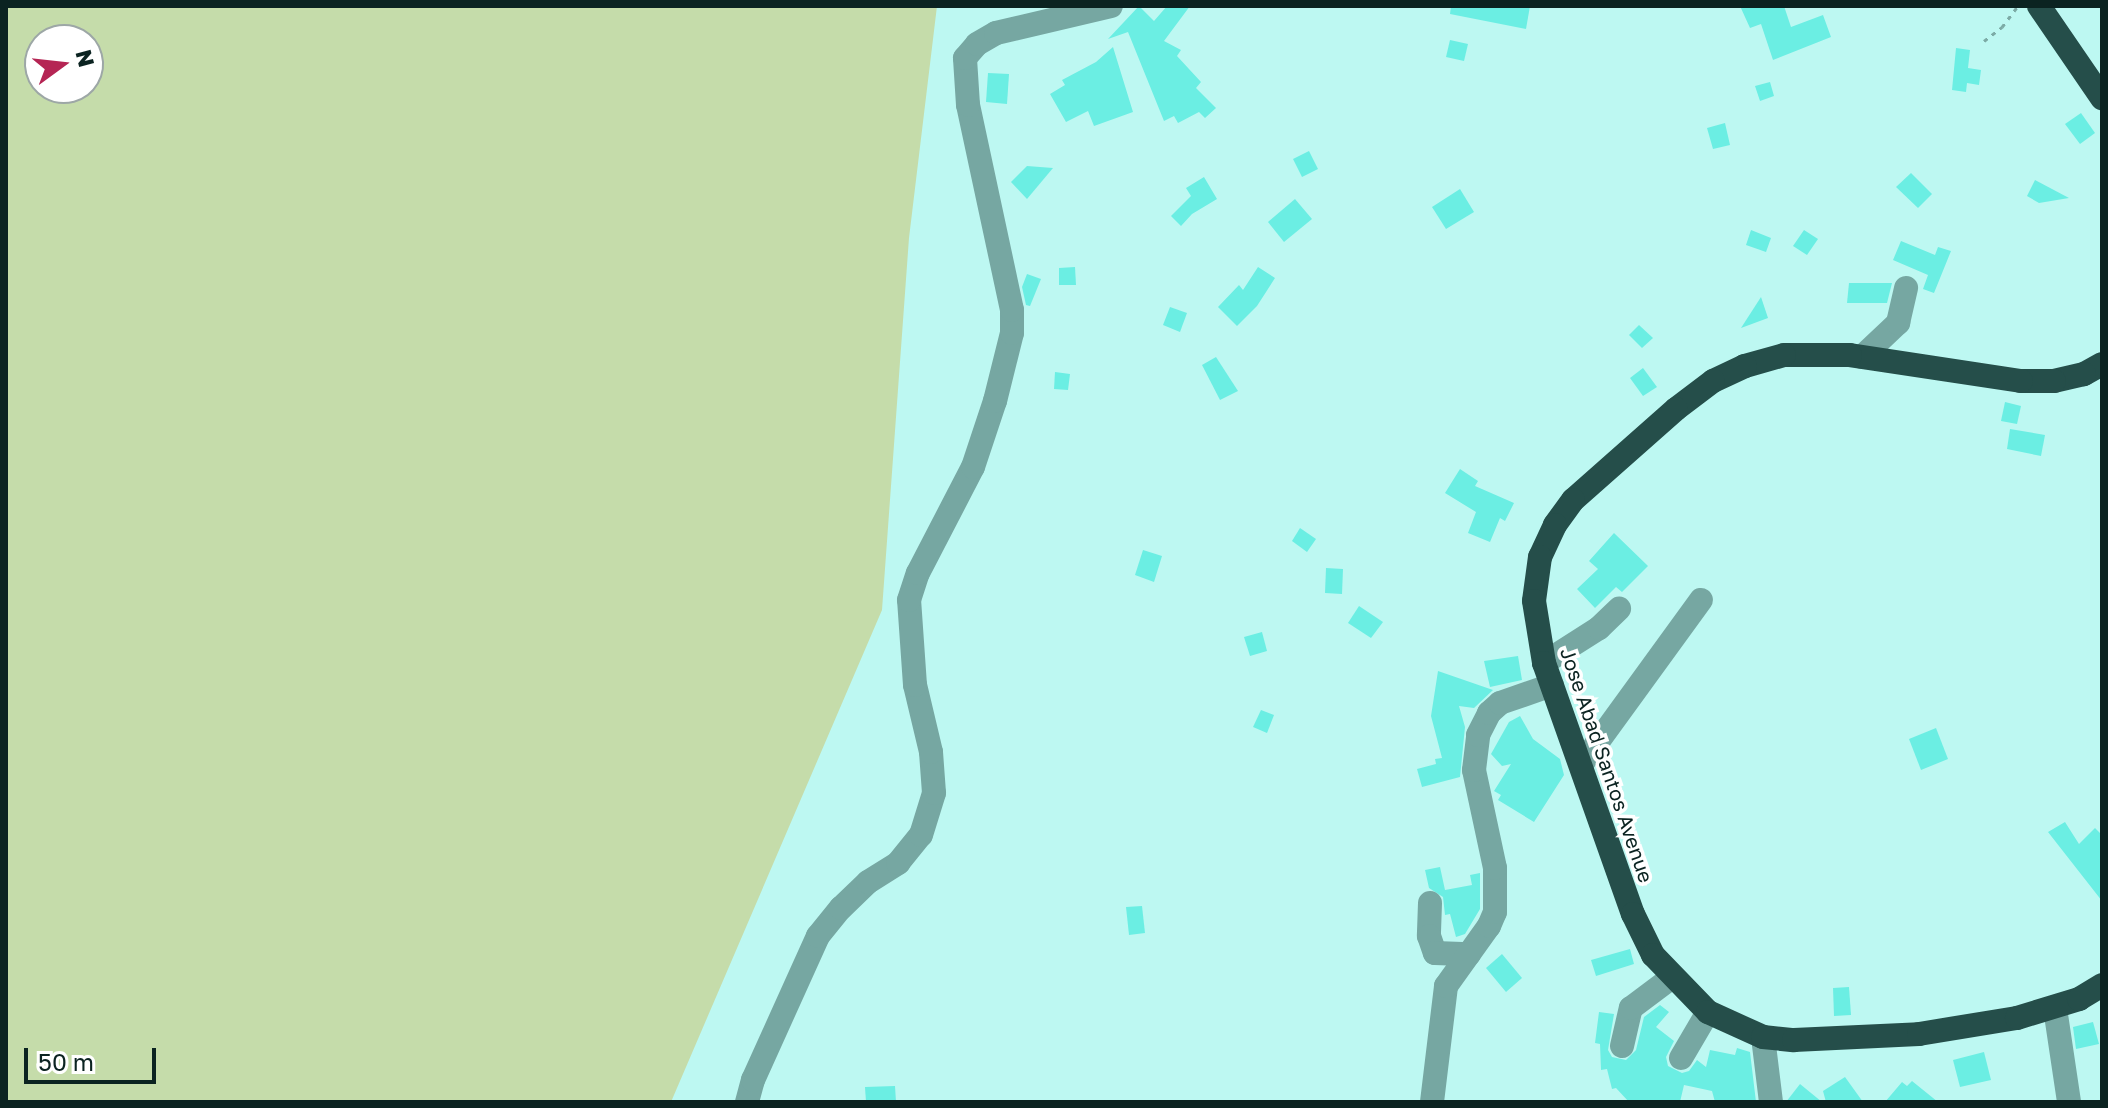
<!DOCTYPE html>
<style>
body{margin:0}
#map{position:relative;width:2108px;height:1108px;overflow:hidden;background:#bdf8f2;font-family:"Golos Text",sans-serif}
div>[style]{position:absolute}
.green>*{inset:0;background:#c5dcaa}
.building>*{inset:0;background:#6beee3}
.path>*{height:3px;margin-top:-1.5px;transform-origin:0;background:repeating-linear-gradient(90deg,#7caba6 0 4px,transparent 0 10px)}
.minor>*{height:24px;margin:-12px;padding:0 12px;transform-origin:12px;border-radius:12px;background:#76a7a2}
.highway>*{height:24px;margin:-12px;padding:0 12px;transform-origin:12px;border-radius:12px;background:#254e4a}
span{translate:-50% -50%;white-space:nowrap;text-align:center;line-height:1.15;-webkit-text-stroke:7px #fff;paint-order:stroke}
.street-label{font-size:20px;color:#0b2321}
.frame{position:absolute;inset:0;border:8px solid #0b2321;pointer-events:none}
.north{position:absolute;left:24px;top:24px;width:80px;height:80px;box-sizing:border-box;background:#fff;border:2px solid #9da7a6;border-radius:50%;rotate:75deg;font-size:22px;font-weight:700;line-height:32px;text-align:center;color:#0b2321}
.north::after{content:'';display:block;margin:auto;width:28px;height:36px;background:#b52554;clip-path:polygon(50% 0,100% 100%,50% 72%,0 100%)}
.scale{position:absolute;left:24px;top:1048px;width:132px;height:36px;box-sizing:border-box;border:4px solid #0b2321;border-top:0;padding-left:10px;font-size:24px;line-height:28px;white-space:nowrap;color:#0b2321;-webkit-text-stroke:6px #fff;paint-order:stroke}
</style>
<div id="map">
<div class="green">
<i style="clip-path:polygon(evenodd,6px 6px,937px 6px,909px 238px,882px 610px,671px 1102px,6px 1102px,6px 6px,40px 40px,88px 40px,88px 88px,40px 88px,40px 40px)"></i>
</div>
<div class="building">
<i style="clip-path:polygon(1139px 6px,1154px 21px,1167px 6px,1190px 6px,1164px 41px,1181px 50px,1177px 56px,1201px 82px,1196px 88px,1216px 108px,1205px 118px,1199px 112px,1178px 123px,1174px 116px,1164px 121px,1128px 32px,1108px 39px)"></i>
<i style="clip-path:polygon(1451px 6px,1530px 6px,1526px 29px,1450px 14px)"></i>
<i style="clip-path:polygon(1740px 6px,1784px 6px,1791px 27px,1823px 15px,1831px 37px,1773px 60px,1761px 24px,1750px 28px)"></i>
<i style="clip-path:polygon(1450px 40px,1468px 44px,1464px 61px,1446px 57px)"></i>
<i style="clip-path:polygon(1113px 47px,1133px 112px,1094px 126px,1088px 111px,1066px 122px,1050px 94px,1065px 85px,1062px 80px,1096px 62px)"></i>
<i style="clip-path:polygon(1956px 48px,1970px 50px,1968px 68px,1981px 70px,1979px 85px,1967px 83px,1966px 92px,1952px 90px)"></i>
<i style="clip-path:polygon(988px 73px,1009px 74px,1007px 104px,986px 102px)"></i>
<i style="clip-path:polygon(1770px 82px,1774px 96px,1760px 101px,1755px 86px)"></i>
<i style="clip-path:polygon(2081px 113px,2095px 133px,2080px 144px,2065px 124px)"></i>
<i style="clip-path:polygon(1725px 123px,1730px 145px,1713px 149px,1707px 128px)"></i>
<i style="clip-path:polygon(1309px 151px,1318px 169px,1302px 177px,1293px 159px)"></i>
<i style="clip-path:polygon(1027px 166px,1053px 168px,1027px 199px,1011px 182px)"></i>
<i style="clip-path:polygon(1911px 173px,1932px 194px,1918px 208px,1896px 187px)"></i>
<i style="clip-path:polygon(1204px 177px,1217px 199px,1192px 214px,1181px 226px,1171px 216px,1191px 196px,1186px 188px)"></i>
<i style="clip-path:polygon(2035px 180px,2069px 198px,2039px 203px,2027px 196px)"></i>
<i style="clip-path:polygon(1460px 189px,1474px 212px,1446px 229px,1432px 207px)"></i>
<i style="clip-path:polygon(1295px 199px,1312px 219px,1284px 242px,1268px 222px)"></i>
<i style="clip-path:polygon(1751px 230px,1771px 238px,1766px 252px,1746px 245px)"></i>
<i style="clip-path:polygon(1804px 230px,1818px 239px,1807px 255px,1793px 246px)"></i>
<i style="clip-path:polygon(1901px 241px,1935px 255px,1938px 247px,1951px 251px,1934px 293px,1923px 289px,1928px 275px,1893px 260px)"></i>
<i style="clip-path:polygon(1075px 267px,1076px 285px,1059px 285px,1059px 268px)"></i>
<i style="clip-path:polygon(1258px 267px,1275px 278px,1257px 306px,1237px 326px,1218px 307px,1239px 285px,1243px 290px)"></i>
<i style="clip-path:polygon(1027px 274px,1041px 279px,1030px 306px,1026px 305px,1022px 287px)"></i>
<i style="clip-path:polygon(1849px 283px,1892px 283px,1887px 303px,1847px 303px)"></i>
<i style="clip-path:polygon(1761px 297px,1768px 318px,1741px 328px)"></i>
<i style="clip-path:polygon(1170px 307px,1187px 313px,1180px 332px,1163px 325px)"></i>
<i style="clip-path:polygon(1639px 325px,1653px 338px,1642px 348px,1629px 335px)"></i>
<i style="clip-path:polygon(1216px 357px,1238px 391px,1220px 400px,1202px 365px)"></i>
<i style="clip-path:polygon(1643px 368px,1657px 387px,1643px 396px,1630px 378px)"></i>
<i style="clip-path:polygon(1055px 372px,1070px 374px,1068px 390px,1054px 389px)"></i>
<i style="clip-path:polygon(2005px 402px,2021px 406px,2017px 424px,2001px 421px)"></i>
<i style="clip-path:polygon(2010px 429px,2045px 435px,2041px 456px,2007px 449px)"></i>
<i style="clip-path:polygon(1460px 469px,1478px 481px,1475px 486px,1514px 503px,1505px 521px,1500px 518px,1490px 542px,1468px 533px,1476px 512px,1445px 493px)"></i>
<i style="clip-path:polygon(1300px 528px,1316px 539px,1307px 552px,1292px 541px)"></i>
<i style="clip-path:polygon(1614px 533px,1648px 566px,1622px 592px,1616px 587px,1595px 608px,1577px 589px,1598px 569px,1589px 561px)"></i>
<i style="clip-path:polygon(1143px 550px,1162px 556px,1154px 582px,1135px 575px)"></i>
<i style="clip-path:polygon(1326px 568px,1343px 569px,1342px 594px,1325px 593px)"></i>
<i style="clip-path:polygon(1359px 606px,1383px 622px,1371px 638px,1348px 623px)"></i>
<i style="clip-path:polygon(1262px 632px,1267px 651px,1250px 656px,1244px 637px)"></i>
<i style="clip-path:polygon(1518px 656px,1522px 680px,1490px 687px,1484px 661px)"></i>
<i style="clip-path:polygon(1438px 671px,1493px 690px,1474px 708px,1459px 706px,1465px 727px,1460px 777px,1422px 787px,1417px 769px,1436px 764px,1435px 759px,1442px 758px,1431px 716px)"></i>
<i style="clip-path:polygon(1261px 710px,1274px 715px,1267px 733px,1253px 727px)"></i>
<i style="clip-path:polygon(1520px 716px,1533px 739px,1560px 759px,1564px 775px,1534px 822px,1498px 800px,1501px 795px,1494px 791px,1511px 764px,1502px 766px,1491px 754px,1509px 722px)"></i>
<i style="clip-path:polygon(1936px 728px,1948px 759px,1921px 770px,1909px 739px)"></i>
<i style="clip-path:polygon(2065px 822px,2079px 844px,2095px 828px,2102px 835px,2102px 901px,2048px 832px)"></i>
<i style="clip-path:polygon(1440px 867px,1445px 890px,1472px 885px,1470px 875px,1480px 873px,1480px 909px,1465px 934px,1456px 937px,1450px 914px,1445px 915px,1443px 897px,1429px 888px,1425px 870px)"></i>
<i style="clip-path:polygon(1142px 906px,1145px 933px,1129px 935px,1126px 907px)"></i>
<i style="clip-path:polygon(1630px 949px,1634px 964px,1596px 976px,1591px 960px)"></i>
<i style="clip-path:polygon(1502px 954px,1522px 978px,1506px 992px,1486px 968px)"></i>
<i style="clip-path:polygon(1849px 987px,1851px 1015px,1834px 1016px,1833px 988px)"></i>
<i style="clip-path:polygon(1660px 1005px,1669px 1012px,1656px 1027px,1674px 1041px,1666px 1057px,1668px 1066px,1682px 1073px,1689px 1071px,1697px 1060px,1706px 1067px,1710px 1050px,1735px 1055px,1737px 1048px,1750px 1052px,1756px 1102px,1715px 1102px,1712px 1091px,1684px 1085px,1680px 1102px,1629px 1102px,1616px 1088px,1612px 1089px,1607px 1069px,1601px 1070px,1600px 1044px,1595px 1043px,1599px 1012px,1614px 1014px,1608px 1050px,1612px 1057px,1626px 1060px,1636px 1050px,1644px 1017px)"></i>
<i style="clip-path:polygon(2093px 1022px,2099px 1044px,2076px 1049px,2073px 1027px)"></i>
<i style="clip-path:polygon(1984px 1052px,1991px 1080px,1960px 1087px,1953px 1060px)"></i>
<i style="clip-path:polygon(1845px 1077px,1863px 1102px,1826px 1102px,1823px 1091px)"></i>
<i style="clip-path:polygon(1912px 1081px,1938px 1102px,1885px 1102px,1902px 1082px,1907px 1086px)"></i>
<i style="clip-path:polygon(1800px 1084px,1822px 1102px,1786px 1102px)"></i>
<i style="clip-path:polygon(895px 1086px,896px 1102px,866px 1102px,865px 1087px)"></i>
</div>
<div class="path">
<i style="left:1984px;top:41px;width:23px;rotate:-38deg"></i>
<i style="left:2002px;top:27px;width:26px;rotate:-53deg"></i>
</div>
<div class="minor">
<i style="left:1862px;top:357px;width:50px;rotate:-43.4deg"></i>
<i style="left:1898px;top:323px;width:36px;rotate:-77deg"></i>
<i style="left:1544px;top:663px;width:65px;rotate:-32.5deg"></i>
<i style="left:1599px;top:628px;width:28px;rotate:-44deg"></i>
<i style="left:1581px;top:765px;width:204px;rotate:-54deg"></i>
<i style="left:1430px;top:903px;width:33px;rotate:92deg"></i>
<i style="left:1429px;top:936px;width:18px;rotate:71deg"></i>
<i style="left:1435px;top:953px;width:34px;rotate:2deg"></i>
<i style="left:2055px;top:1008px;width:95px;rotate:81.5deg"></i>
<i style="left:1763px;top:1037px;width:65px;rotate:83deg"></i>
<i style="left:1622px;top:1046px;width:39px;rotate:-77deg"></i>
<i style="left:1631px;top:1008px;width:50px;rotate:-36.9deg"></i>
<i style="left:1681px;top:1058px;width:53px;rotate:-59.6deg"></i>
<i style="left:747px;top:1102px;width:23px;rotate:-75deg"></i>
<i style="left:753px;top:1080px;width:158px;rotate:-65.7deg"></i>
<i style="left:818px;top:936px;width:36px;rotate:-51deg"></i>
<i style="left:841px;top:908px;width:37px;rotate:-44deg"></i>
<i style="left:868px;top:882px;width:36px;rotate:-32deg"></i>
<i style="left:898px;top:863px;width:36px;rotate:-51deg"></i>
<i style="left:921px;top:835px;width:44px;rotate:-72.8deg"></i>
<i style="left:934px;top:793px;width:41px;rotate:-94.2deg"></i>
<i style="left:931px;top:752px;width:69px;rotate:-103.4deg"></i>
<i style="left:915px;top:685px;width:85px;rotate:-94deg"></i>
<i style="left:909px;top:600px;width:28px;rotate:-72deg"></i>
<i style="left:918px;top:573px;width:119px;rotate:-62.6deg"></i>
<i style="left:973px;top:467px;width:70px;rotate:-71.6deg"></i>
<i style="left:995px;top:401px;width:70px;rotate:-76deg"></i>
<i style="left:1012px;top:333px;width:23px;rotate:-90deg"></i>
<i style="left:1012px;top:310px;width:210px;rotate:-102.1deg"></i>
<i style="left:968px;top:105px;width:47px;rotate:-93.7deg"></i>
<i style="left:965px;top:58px;width:18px;rotate:-49deg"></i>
<i style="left:977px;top:44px;width:22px;rotate:-30deg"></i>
<i style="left:996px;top:33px;width:118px;rotate:-13.2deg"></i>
<i style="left:1432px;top:1102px;width:117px;rotate:-83.1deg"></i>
<i style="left:1446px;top:986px;width:74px;rotate:-54.4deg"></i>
<i style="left:1489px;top:926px;width:15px;rotate:-67deg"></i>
<i style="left:1495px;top:912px;width:44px;rotate:-90deg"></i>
<i style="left:1495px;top:868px;width:100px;rotate:-102.1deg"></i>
<i style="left:1474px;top:770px;width:35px;rotate:-83deg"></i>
<i style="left:1478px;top:735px;width:25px;rotate:-63deg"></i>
<i style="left:1489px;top:713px;width:15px;rotate:-42deg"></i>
<i style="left:1500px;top:703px;width:55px;rotate:-19.1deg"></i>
</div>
<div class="highway">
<i style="left:2039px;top:6px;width:112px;rotate:55.6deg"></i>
<i style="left:2102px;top:364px;width:21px;rotate:151deg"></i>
<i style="left:2084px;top:374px;width:31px;rotate:167deg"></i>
<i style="left:2054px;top:381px;width:33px;rotate:180deg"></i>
<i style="left:2021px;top:381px;width:173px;rotate:-171.4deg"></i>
<i style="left:1850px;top:355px;width:66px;rotate:180deg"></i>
<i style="left:1784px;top:355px;width:41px;rotate:164.2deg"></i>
<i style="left:1745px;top:366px;width:35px;rotate:155deg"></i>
<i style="left:1713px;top:381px;width:46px;rotate:142.9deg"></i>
<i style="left:1676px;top:409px;width:137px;rotate:138.5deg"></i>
<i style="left:1573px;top:500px;width:31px;rotate:126deg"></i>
<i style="left:1555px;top:525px;width:35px;rotate:115deg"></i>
<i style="left:1540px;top:557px;width:44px;rotate:97.8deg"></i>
<i style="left:1534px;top:601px;width:63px;rotate:80.8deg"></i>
<i style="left:1544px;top:663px;width:266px;rotate:70.5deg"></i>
<i style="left:1633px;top:914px;width:46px;rotate:64deg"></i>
<i style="left:1653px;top:955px;width:79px;rotate:46deg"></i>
<i style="left:1708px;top:1012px;width:60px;rotate:24.4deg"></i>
<i style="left:1763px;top:1037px;width:31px;rotate:6deg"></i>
<i style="left:1794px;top:1040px;width:125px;rotate:-2.7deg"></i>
<i style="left:1919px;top:1034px;width:99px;rotate:-9.3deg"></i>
<i style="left:2017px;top:1018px;width:65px;rotate:-17deg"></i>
<i style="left:2079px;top:999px;width:27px;rotate:-31deg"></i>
</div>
<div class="street-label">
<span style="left:1607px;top:765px;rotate:71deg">Jose Abad Santos Avenue</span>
</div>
<div class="frame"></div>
<div class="north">N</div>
<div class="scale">50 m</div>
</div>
